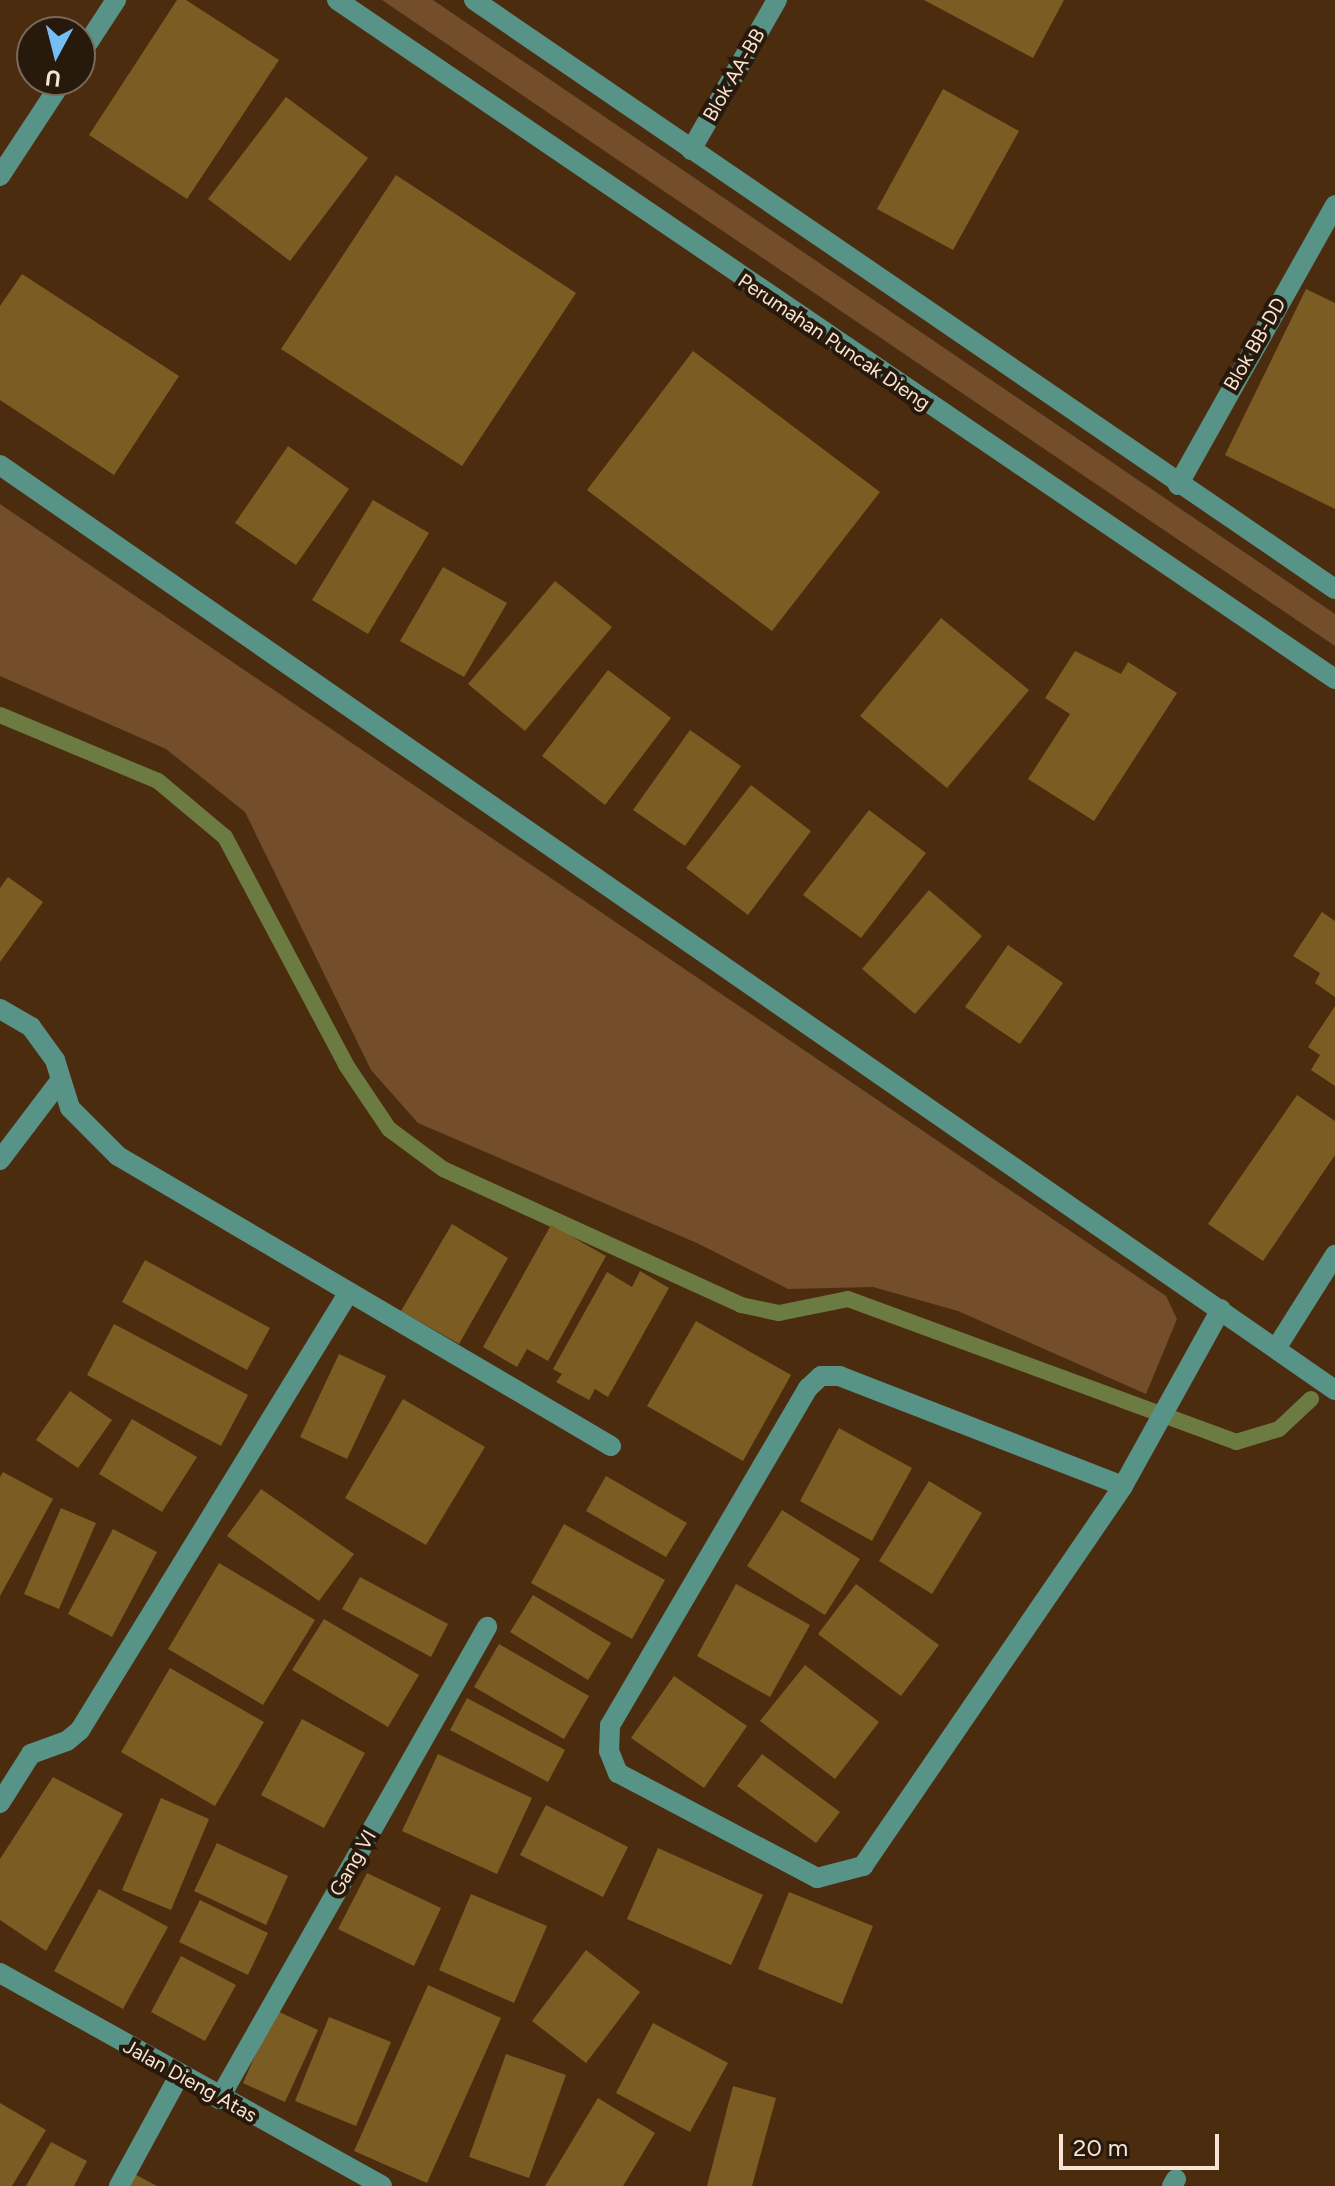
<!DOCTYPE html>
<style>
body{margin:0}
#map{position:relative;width:1335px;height:2186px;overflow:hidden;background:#4c2c0e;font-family:Figtree,sans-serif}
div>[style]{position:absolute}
.green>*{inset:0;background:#744d2b}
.stream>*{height:16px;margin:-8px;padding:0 8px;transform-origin:8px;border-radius:8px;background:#6c7b41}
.building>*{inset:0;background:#7b5d23}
.minor>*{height:20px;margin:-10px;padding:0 10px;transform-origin:10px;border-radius:10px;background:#589388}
span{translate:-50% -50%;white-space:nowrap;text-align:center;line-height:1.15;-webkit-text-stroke:8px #27190c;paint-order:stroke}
.street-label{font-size:20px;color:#f8e4d3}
.north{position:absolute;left:16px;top:16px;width:80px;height:80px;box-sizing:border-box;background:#27190c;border:2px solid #7b6a5c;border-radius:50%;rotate:187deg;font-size:22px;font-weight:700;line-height:32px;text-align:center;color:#f8e4d3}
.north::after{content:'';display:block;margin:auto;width:28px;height:36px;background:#74c0f6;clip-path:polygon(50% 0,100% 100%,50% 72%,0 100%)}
.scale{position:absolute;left:1059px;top:2134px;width:160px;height:36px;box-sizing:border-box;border:4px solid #f8e4d3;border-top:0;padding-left:10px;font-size:24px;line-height:28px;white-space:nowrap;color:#f8e4d3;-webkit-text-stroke:6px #27190c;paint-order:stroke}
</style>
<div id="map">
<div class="green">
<i style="clip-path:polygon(382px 0,433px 0,1335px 614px,1335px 646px)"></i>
<i style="clip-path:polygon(0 504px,1166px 1296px,1177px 1319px,1146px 1394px,958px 1311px,873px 1287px,788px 1289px,699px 1244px,418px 1123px,371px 1070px,245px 812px,166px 749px,0 676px)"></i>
</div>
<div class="stream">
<i style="left:0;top:715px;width:171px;rotate:22.7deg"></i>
<i style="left:158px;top:781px;width:87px;rotate:39.9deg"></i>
<i style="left:225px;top:837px;width:258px;rotate:62deg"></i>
<i style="left:346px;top:1065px;width:77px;rotate:56.1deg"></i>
<i style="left:389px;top:1129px;width:67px;rotate:36.5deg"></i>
<i style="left:443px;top:1169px;width:328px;rotate:24.5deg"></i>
<i style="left:741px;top:1305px;width:39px;rotate:12deg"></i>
<i style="left:779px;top:1313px;width:70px;rotate:-11.5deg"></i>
<i style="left:848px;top:1299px;width:414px;rotate:20.2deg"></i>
<i style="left:1236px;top:1442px;width:45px;rotate:-16.8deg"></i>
<i style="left:1279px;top:1429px;width:44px;rotate:-43.2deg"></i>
</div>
<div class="building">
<i style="clip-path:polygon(177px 0,186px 0,279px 60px,187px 199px,89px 135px)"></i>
<i style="clip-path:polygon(924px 0,1064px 0,1033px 58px)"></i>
<i style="clip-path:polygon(943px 89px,1019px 131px,953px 250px,877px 209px)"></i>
<i style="clip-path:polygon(286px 97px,368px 158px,290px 261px,208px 199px)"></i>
<i style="clip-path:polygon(396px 175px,576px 293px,462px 466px,281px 349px)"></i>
<i style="clip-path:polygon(22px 274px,179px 376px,114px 475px,0 400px,0 306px)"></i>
<i style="clip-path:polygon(1306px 289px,1335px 303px,1335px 509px,1225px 455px)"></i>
<i style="clip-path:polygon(693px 351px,880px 492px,772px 631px,587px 490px)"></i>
<i style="clip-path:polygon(288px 446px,349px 489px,296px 565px,235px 523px)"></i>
<i style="clip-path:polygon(373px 500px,429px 533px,368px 634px,312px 600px)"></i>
<i style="clip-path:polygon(443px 567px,507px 603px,464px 677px,400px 641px)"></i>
<i style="clip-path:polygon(555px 581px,612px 627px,525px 731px,468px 684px)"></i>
<i style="clip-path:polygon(941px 618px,1029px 690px,947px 788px,860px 716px)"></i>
<i style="clip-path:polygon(1075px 651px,1121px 674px,1128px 662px,1177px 693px,1094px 821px,1028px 779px,1070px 714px,1045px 698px)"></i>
<i style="clip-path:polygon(608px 670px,671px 718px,605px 805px,542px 756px)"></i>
<i style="clip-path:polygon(690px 730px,741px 766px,685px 846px,633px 810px)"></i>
<i style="clip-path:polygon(751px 785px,811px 831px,748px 915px,686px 868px)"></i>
<i style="clip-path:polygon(869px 810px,926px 853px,861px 938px,803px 895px)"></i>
<i style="clip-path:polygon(8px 877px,43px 902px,0 962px,0 888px)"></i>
<i style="clip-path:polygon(929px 890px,982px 936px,915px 1014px,862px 969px)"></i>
<i style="clip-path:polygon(1322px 912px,1335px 921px,1335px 997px,1315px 983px,1320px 973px,1293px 956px)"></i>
<i style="clip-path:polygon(1008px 945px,1063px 983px,1020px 1044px,965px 1007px)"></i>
<i style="clip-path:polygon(1335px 1006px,1335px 1086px,1311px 1070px,1320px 1055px,1308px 1047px)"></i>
<i style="clip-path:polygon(1297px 1095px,1335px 1121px,1335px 1155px,1263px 1261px,1208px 1224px)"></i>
<i style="clip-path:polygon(452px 1224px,508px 1258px,459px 1344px,401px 1311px)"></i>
<i style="clip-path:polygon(551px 1225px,606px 1256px,548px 1361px,527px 1349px,517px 1367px,483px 1347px)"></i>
<i style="clip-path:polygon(145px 1260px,270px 1328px,247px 1370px,122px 1302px)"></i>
<i style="clip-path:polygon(640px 1271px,669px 1288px,608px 1397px,595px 1389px,589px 1400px,556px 1382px,562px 1374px,553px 1369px,607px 1272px,632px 1287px)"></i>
<i style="clip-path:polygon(696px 1321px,791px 1375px,743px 1461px,647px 1406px)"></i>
<i style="clip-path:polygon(114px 1324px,248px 1395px,221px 1446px,87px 1375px)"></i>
<i style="clip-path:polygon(339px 1354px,386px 1376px,347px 1459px,300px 1437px)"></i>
<i style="clip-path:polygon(70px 1391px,112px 1420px,78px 1468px,36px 1440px)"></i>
<i style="clip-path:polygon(403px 1399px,485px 1447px,426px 1545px,345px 1498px)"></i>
<i style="clip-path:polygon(132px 1419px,197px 1457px,162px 1512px,99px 1474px)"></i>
<i style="clip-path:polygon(839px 1428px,912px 1468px,872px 1541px,800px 1501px)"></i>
<i style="clip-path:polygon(3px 1472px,53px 1499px,0 1596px,0 1477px)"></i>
<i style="clip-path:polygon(606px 1476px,687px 1523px,666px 1557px,586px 1511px)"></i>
<i style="clip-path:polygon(929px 1481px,982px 1513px,932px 1594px,879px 1561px)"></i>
<i style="clip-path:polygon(261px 1489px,354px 1554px,319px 1601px,227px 1536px)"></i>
<i style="clip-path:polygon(61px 1508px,96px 1523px,59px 1609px,24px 1594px)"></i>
<i style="clip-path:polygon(782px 1510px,860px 1559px,825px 1615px,747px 1566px)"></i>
<i style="clip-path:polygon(564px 1524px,665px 1580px,632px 1639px,531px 1583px)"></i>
<i style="clip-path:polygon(113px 1529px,157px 1552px,112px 1637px,68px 1614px)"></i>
<i style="clip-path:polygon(219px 1563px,315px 1620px,263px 1705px,168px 1649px)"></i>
<i style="clip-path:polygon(360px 1577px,448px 1624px,431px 1657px,342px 1609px)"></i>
<i style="clip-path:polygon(736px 1584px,810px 1625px,770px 1697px,697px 1656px)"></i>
<i style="clip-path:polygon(856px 1584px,939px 1645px,901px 1696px,818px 1634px)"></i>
<i style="clip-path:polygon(533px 1595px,611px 1643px,588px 1680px,510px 1632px)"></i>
<i style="clip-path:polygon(324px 1619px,419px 1675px,388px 1727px,292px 1670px)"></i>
<i style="clip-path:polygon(499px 1644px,589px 1696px,564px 1739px,474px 1687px)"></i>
<i style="clip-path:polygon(805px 1665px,879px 1722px,835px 1779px,760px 1721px)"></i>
<i style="clip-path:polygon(170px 1668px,264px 1722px,215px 1806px,121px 1752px)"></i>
<i style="clip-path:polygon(674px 1676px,747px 1726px,704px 1788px,631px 1738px)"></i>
<i style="clip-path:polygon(467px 1698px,565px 1750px,548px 1782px,450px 1730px)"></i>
<i style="clip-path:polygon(302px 1719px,365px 1753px,324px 1828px,261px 1795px)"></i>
<i style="clip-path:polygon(438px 1754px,532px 1798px,497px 1874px,402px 1831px)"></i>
<i style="clip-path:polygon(762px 1754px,840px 1812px,816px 1843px,737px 1786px)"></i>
<i style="clip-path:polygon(53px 1777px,123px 1814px,46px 1951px,0 1920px,0 1859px)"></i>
<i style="clip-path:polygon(161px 1798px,209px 1819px,171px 1910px,122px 1890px)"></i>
<i style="clip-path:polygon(546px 1805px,628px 1847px,603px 1897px,520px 1855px)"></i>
<i style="clip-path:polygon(217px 1843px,288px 1876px,266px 1925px,194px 1891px)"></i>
<i style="clip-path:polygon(658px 1848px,763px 1895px,731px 1965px,627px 1919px)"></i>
<i style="clip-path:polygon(367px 1873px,441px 1908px,414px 1966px,338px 1929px)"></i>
<i style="clip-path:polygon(99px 1889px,168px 1927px,123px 2009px,54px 1971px)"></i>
<i style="clip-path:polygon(789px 1892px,873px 1926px,842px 2004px,758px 1969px)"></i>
<i style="clip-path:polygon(471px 1894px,547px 1926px,514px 2003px,439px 1970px)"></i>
<i style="clip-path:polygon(200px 1900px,268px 1933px,248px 1975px,179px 1942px)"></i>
<i style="clip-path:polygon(586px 1950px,640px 1992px,586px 2063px,532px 2021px)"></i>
<i style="clip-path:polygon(181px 1956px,236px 1985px,205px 2041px,151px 2012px)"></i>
<i style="clip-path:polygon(428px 1985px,501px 2018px,427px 2183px,354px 2151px)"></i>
<i style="clip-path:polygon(275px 2010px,318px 2030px,285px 2102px,243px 2083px)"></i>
<i style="clip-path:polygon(329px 2017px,391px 2042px,356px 2126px,295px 2101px)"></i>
<i style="clip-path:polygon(653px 2023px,728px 2063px,690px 2132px,616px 2093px)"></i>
<i style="clip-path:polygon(506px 2054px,566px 2075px,529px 2178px,469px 2157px)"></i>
<i style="clip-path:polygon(733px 2086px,776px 2098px,752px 2186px,707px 2186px)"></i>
<i style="clip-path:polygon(598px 2098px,655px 2133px,623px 2186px,545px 2186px)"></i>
<i style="clip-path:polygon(0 2103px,46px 2130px,12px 2186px,0 2186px)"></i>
<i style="clip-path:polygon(51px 2142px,87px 2161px,74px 2186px,26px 2186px)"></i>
<i style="clip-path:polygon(129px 2171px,157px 2186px,121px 2186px)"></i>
</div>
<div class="minor">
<i style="left:337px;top:0;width:1207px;rotate:34.23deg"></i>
<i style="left:474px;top:0;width:1043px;rotate:34.38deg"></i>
<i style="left:80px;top:55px;width:66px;rotate:-56.8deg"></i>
<i style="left:691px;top:150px;width:173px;rotate:-60.2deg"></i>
<i style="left:0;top:176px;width:115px;rotate:-56.7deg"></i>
<i style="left:0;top:465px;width:1624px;rotate:34.72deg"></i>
<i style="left:1178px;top:485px;width:321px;rotate:-60.7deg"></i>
<i style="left:0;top:1009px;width:36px;rotate:30deg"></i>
<i style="left:31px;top:1027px;width:41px;rotate:54deg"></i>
<i style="left:55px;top:1060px;width:50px;rotate:72.6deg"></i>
<i style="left:70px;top:1108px;width:68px;rotate:45deg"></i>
<i style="left:118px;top:1156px;width:572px;rotate:30.47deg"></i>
<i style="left:0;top:1160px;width:99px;rotate:-52.8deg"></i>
<i style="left:1277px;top:1347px;width:109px;rotate:-57.8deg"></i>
<i style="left:1123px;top:1486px;width:304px;rotate:-158.8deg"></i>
<i style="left:840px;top:1376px;width:19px;rotate:180deg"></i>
<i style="left:821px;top:1376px;width:18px;rotate:137deg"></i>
<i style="left:808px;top:1388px;width:391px;rotate:120.4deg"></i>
<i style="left:610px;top:1725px;width:26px;rotate:92deg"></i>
<i style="left:609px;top:1751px;width:24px;rotate:68deg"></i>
<i style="left:618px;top:1773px;width:225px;rotate:27.8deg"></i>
<i style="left:817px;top:1878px;width:48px;rotate:-14.6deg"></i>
<i style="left:863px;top:1866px;width:460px;rotate:-55.6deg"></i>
<i style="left:1123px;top:1486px;width:202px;rotate:-61deg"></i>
<i style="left:0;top:1803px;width:58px;rotate:-57.7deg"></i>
<i style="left:31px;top:1754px;width:38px;rotate:-20deg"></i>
<i style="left:67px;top:1741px;width:17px;rotate:-40deg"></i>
<i style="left:80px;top:1730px;width:514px;rotate:-58.44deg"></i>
<i style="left:0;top:1973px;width:437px;rotate:29.1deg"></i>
<i style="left:219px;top:2099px;width:543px;rotate:-60.41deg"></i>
<i style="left:119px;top:2186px;width:125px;rotate:-61.4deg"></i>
<i style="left:1172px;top:2186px;width:8px;rotate:-60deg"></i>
</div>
<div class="street-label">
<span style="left:734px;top:75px;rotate:-60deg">Blok AA-BB</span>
<span style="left:834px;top:342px;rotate:34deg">Perumahan Puncak Dieng</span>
<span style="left:1255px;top:344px;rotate:-60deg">Blok BB-DD</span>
<span style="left:353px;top:1863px;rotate:-60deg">Gang VI</span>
<span style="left:190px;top:2081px;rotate:29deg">Jalan Dieng Atas</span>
</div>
<div class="north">U</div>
<div class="scale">20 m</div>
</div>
